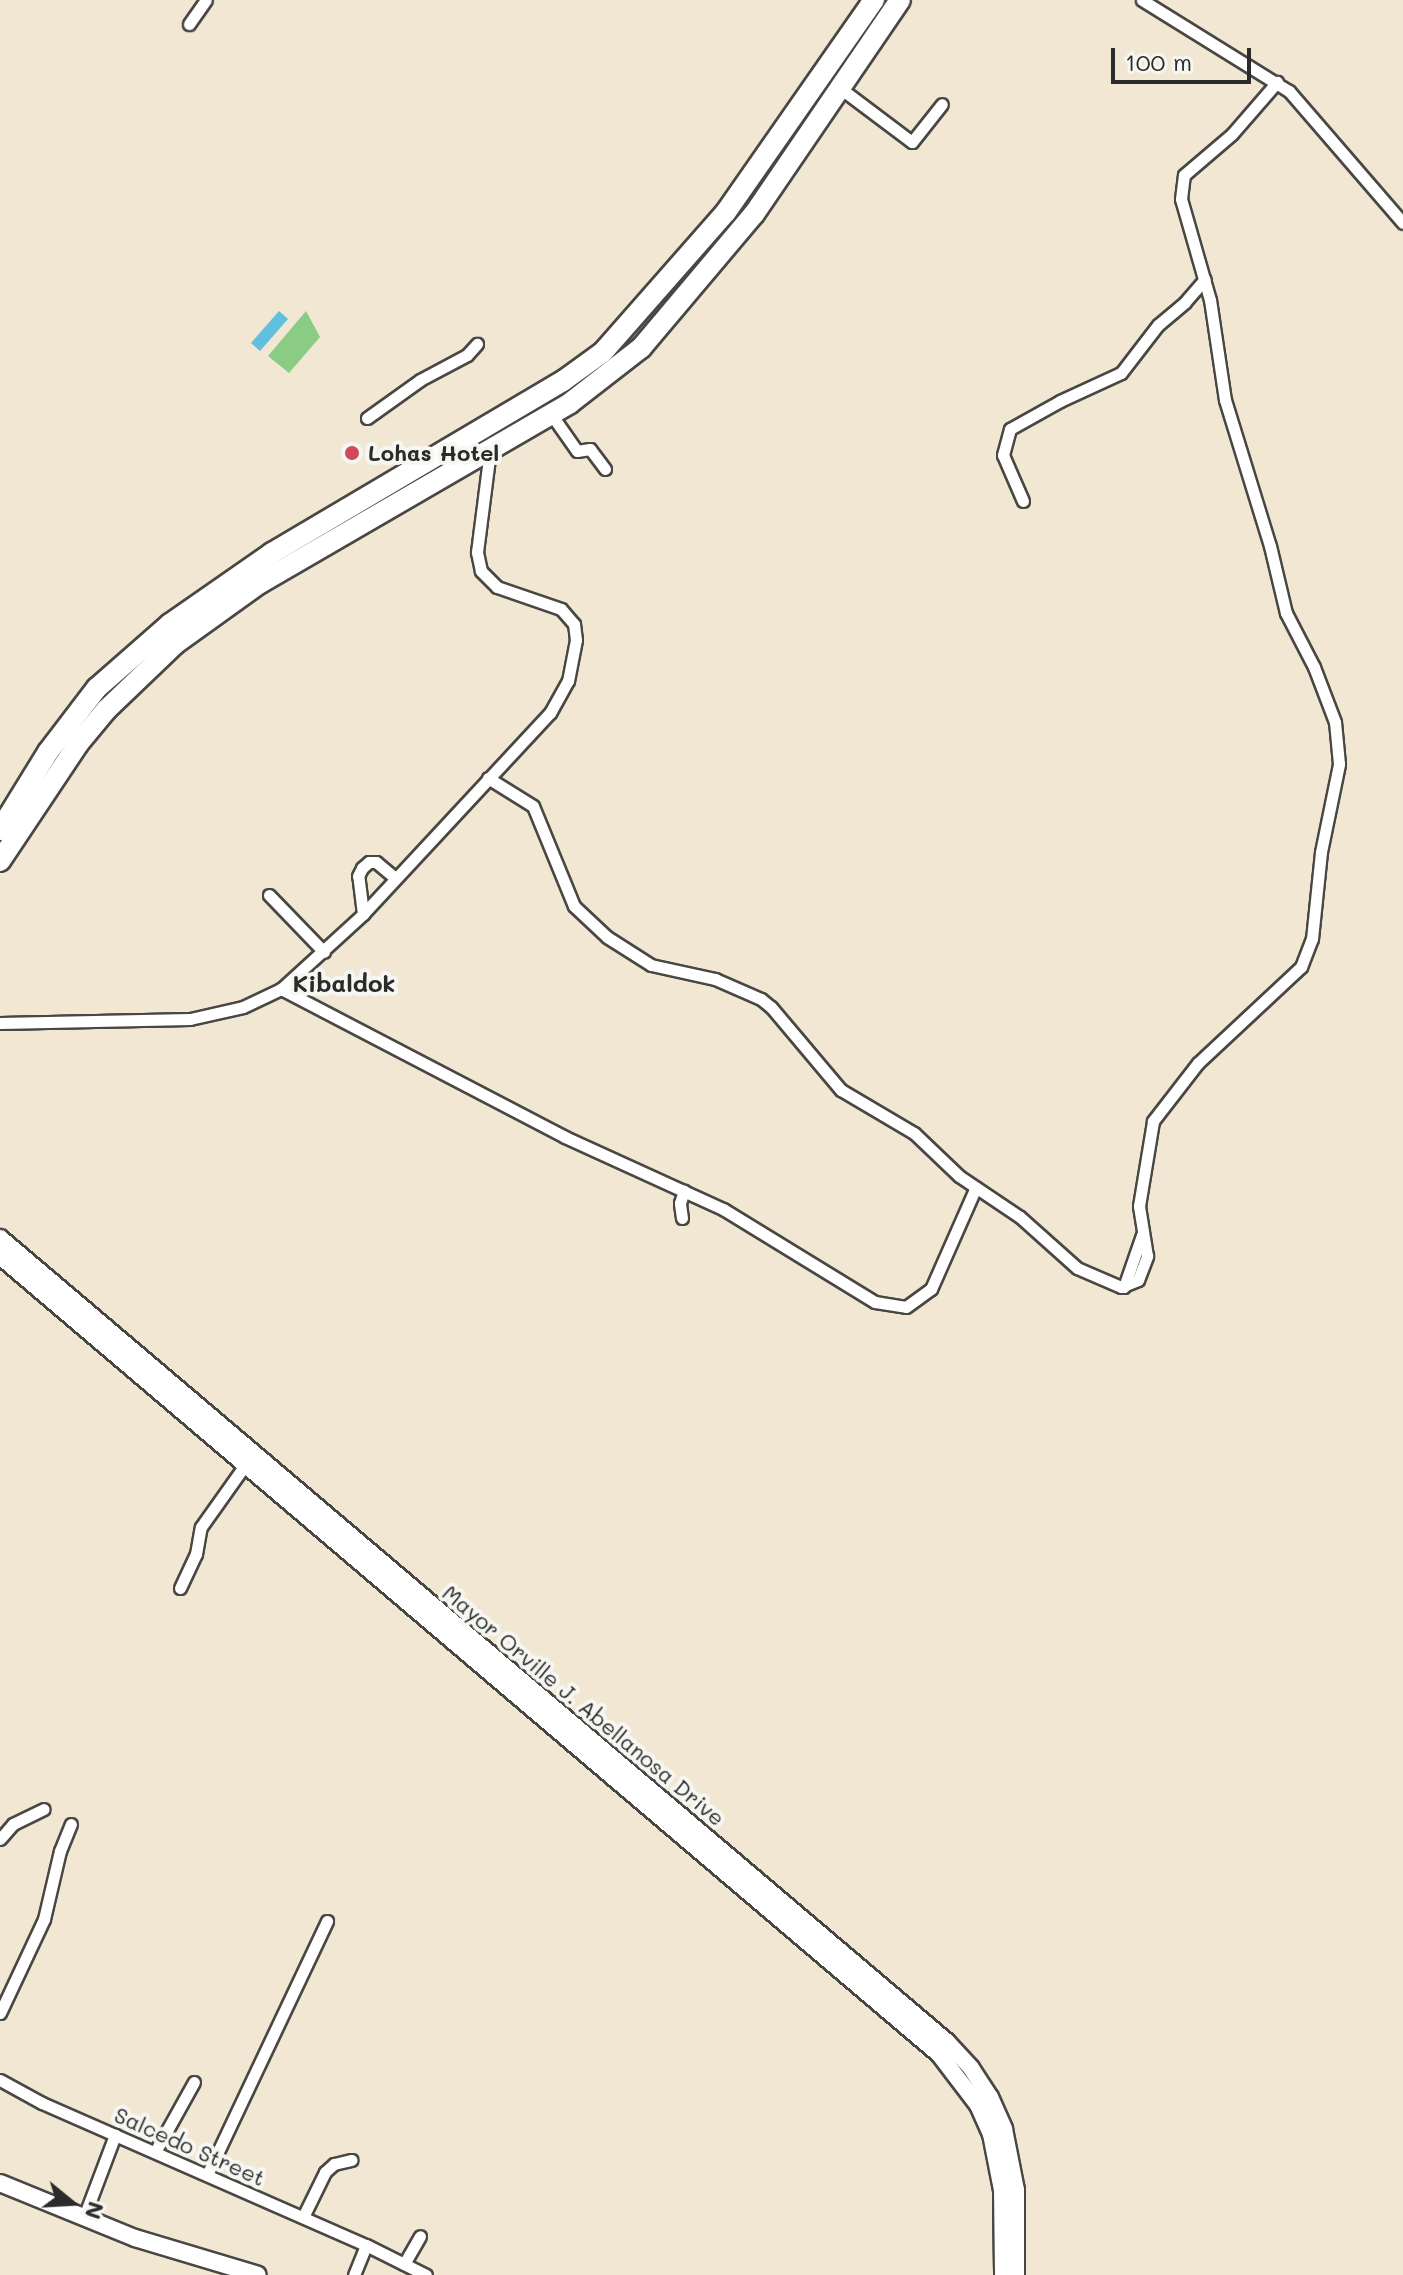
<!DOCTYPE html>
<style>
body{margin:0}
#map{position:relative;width:1403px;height:2275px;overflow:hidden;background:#f2e7d2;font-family:Mali,sans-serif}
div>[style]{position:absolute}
.green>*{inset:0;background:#8bcc84}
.water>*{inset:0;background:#61c0df}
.roads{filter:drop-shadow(2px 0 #494744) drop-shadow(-2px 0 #494744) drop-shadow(0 2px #494744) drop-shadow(0 -2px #494744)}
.street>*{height:11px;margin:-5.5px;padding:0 5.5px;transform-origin:5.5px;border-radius:5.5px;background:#fff}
.secondary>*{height:16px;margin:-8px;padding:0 8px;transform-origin:8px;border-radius:8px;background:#fff}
.highway>*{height:20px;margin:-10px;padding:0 10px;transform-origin:10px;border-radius:10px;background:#fff}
.dots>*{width:22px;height:22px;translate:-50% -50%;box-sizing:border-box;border:4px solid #f6f6f2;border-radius:50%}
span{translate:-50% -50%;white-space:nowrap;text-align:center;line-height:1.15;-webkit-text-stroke:8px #f6f6f2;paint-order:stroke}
.poi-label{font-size:22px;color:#2b2b2b;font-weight:700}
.left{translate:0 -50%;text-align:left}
.street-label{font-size:22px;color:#2b2b2b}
.neighbourhood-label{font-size:24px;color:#2b2b2b;font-weight:700}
.north{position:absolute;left:32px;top:2163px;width:80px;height:80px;-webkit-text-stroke:6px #f6f6f2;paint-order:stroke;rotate:108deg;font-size:22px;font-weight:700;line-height:32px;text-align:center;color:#2b2b2b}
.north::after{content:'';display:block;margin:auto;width:28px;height:36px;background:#2b2b2b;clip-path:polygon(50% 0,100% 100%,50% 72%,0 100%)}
.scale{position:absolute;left:1111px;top:48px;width:140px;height:36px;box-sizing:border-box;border:4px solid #2b2b2b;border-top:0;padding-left:10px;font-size:24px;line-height:28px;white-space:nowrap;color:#2b2b2b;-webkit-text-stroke:6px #f6f6f2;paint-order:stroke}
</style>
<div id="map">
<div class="green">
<i style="clip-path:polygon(306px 311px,320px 337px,289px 373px,268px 356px)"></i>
</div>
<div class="water">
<i style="clip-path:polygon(279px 311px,288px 319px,260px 351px,251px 343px)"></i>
</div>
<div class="roads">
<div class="street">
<i style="left:1142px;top:0;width:173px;rotate:31.8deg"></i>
<i style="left:1289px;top:91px;width:174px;rotate:49.2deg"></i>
<i style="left:189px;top:24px;width:29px;rotate:-55deg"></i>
<i style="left:836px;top:85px;width:95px;rotate:36.9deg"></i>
<i style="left:912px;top:142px;width:48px;rotate:-51.7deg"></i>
<i style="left:551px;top:414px;width:45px;rotate:54.9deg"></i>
<i style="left:577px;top:451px;width:13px;rotate:-9deg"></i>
<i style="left:590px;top:449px;width:25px;rotate:53deg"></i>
<i style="left:367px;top:418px;width:65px;rotate:-35.6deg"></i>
<i style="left:420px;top:380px;width:53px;rotate:-28deg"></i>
<i style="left:467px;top:355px;width:15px;rotate:-48deg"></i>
<i style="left:1023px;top:501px;width:50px;rotate:-113.5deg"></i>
<i style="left:1003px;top:455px;width:27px;rotate:-75deg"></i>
<i style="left:1010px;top:429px;width:57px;rotate:-29.2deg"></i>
<i style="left:1060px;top:401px;width:67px;rotate:-24.7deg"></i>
<i style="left:1121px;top:373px;width:61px;rotate:-52.4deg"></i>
<i style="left:1158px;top:325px;width:35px;rotate:-40deg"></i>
<i style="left:1185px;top:302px;width:30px;rotate:-49deg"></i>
<i style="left:488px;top:778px;width:53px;rotate:31.9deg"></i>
<i style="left:533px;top:806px;width:108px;rotate:67.7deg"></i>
<i style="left:574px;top:906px;width:45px;rotate:43.2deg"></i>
<i style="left:607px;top:937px;width:52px;rotate:32.5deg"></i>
<i style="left:651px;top:965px;width:66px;rotate:12.3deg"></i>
<i style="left:715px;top:979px;width:50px;rotate:23.5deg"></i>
<i style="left:761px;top:999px;width:13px;rotate:39deg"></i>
<i style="left:771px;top:1007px;width:109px;rotate:49.9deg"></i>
<i style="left:841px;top:1090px;width:85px;rotate:30.5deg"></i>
<i style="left:914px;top:1133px;width:62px;rotate:43.7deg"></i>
<i style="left:959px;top:1176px;width:73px;rotate:33.9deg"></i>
<i style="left:1020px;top:1217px;width:76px;rotate:41.8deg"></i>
<i style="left:1077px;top:1268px;width:48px;rotate:23.4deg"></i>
<i style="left:1121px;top:1287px;width:18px;rotate:-22deg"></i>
<i style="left:1138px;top:1280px;width:26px;rotate:-69deg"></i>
<i style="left:1147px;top:1256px;width:51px;rotate:-99.1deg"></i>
<i style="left:1139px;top:1206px;width:86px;rotate:-80.6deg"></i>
<i style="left:1153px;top:1121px;width:73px;rotate:-52.2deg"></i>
<i style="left:1198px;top:1063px;width:141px;rotate:-43deg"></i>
<i style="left:1301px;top:967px;width:30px;rotate:-69deg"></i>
<i style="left:1312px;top:939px;width:87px;rotate:-84.1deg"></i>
<i style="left:1321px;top:852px;width:90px;rotate:-78.4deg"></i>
<i style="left:1339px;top:764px;width:42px;rotate:-95.4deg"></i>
<i style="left:1335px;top:722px;width:59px;rotate:-110.9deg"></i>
<i style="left:1314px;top:667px;width:61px;rotate:-117.4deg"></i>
<i style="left:1286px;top:613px;width:69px;rotate:-103.4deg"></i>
<i style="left:1270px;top:546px;width:153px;rotate:-107.1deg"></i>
<i style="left:1225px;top:400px;width:101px;rotate:-98.5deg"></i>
<i style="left:1210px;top:300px;width:105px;rotate:-106deg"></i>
<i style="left:1181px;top:199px;width:24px;rotate:-83deg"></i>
<i style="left:1184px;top:175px;width:63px;rotate:-40.5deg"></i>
<i style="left:1232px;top:134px;width:69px;rotate:-49.1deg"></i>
<i style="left:269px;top:895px;width:79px;rotate:46deg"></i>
<i style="left:363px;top:914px;width:38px;rotate:-97deg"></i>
<i style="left:358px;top:876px;width:9px;rotate:-63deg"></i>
<i style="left:362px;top:868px;width:9px;rotate:-41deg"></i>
<i style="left:369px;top:862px;width:7px"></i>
<i style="left:376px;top:862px;width:25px;rotate:40deg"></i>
<i style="left:281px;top:989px;width:320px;rotate:27.5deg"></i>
<i style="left:565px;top:1137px;width:174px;rotate:24.5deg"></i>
<i style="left:723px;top:1209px;width:178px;rotate:31.5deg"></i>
<i style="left:875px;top:1302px;width:31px;rotate:9deg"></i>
<i style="left:906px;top:1307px;width:31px;rotate:-36deg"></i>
<i style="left:931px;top:1289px;width:111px;rotate:-66.2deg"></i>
<i style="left:0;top:1023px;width:190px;rotate:-1.2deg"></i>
<i style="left:190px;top:1019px;width:54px;rotate:-12.8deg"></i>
<i style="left:243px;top:1007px;width:42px;rotate:-25.3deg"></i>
<i style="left:281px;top:989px;width:111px;rotate:-42.4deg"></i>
<i style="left:363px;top:914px;width:275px;rotate:-47.1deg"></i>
<i style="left:550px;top:713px;width:37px;rotate:-61deg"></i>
<i style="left:568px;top:681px;width:42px;rotate:-79deg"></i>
<i style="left:576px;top:640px;width:16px;rotate:-97deg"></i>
<i style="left:574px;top:624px;width:20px;rotate:-131deg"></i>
<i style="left:561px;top:609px;width:68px;rotate:-161deg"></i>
<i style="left:497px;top:587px;width:23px;rotate:-135deg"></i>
<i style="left:481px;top:571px;width:19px;rotate:-102deg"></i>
<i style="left:477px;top:552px;width:103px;rotate:-82.7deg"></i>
<i style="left:682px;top:1218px;width:15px;rotate:-98deg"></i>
<i style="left:680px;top:1203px;width:13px;rotate:-72deg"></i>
<i style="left:1124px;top:1287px;width:55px;rotate:-70.9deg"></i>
<i style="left:180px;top:1588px;width:38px;rotate:-65deg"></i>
<i style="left:196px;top:1554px;width:27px;rotate:-80deg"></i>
<i style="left:201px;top:1527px;width:76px;rotate:-54.6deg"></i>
<i style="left:0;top:1839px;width:20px;rotate:-49deg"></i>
<i style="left:13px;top:1824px;width:34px;rotate:-26deg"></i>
<i style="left:0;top:2013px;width:104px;rotate:-64.9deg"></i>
<i style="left:44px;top:1919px;width:70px;rotate:-76.8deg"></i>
<i style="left:60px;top:1851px;width:29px;rotate:-68deg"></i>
<i style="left:0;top:2080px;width:48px;rotate:28.7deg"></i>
<i style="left:42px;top:2103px;width:354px;rotate:23.7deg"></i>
<i style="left:366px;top:2245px;width:67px;rotate:26.6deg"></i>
<i style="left:155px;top:2152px;width:80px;rotate:-60.9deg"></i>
<i style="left:207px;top:2175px;width:281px;rotate:-64.7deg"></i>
<i style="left:84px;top:2217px;width:88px;rotate:-69.3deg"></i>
<i style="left:303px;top:2217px;width:50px;rotate:-63.9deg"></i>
<i style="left:325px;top:2172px;width:12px;rotate:-42deg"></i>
<i style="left:334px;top:2164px;width:18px;rotate:-13deg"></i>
<i style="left:404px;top:2264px;width:32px;rotate:-60deg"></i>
<i style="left:354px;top:2275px;width:32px;rotate:-68deg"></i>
</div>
<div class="secondary">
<i style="left:0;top:1238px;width:1242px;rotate:40.33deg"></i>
<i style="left:947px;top:2042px;width:35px;rotate:47deg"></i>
<i style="left:971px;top:2068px;width:35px;rotate:57deg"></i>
<i style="left:990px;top:2097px;width:35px;rotate:66deg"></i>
<i style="left:1004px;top:2129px;width:62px;rotate:78.9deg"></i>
<i style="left:1016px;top:2190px;width:85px;rotate:90deg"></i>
<i style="left:0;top:1256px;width:1232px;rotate:40.36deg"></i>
<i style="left:939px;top:2054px;width:64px;rotate:52.6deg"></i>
<i style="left:978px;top:2105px;width:32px;rotate:66deg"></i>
<i style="left:991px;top:2134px;width:57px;rotate:78.9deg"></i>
<i style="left:1002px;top:2190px;width:85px;rotate:89.3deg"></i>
<i style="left:0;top:2183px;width:146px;rotate:22.2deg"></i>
<i style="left:135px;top:2238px;width:128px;rotate:16.7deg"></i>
</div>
<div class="highway">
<i style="left:0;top:830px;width:92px;rotate:-58.4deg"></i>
<i style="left:48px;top:752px;width:81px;rotate:-52.6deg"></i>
<i style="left:97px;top:688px;width:97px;rotate:-41.2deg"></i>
<i style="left:170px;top:624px;width:124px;rotate:-34.8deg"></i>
<i style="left:272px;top:553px;width:338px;rotate:-30.6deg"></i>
<i style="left:563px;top:381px;width:49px;rotate:-35.9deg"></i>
<i style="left:603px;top:352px;width:186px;rotate:-48.7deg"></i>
<i style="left:726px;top:212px;width:259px;rotate:-55.1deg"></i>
<i style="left:0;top:861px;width:141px;rotate:-56.3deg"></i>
<i style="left:78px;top:744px;width:44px;rotate:-50.5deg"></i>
<i style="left:106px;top:710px;width:95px;rotate:-43.7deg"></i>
<i style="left:175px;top:644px;width:105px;rotate:-35.7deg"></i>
<i style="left:260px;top:583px;width:358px;rotate:-30.1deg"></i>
<i style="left:570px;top:403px;width:90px;rotate:-37.8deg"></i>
<i style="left:641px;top:348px;width:175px;rotate:-49.9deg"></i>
<i style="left:754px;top:214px;width:259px;rotate:-55.7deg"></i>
</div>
</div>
<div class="dots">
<i style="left:352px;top:453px;background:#d1495b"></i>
</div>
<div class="poi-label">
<span class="left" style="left:368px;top:453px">Lohas Hotel</span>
</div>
<div class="street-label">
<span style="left:584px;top:1705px;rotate:40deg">Mayor Orville J. Abellanosa Drive</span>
<span style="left:190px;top:2146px;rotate:24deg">Salcedo Street</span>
</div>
<div class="neighbourhood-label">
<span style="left:344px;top:983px">Kibaldok</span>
</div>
<div class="north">N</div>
<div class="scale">100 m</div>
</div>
